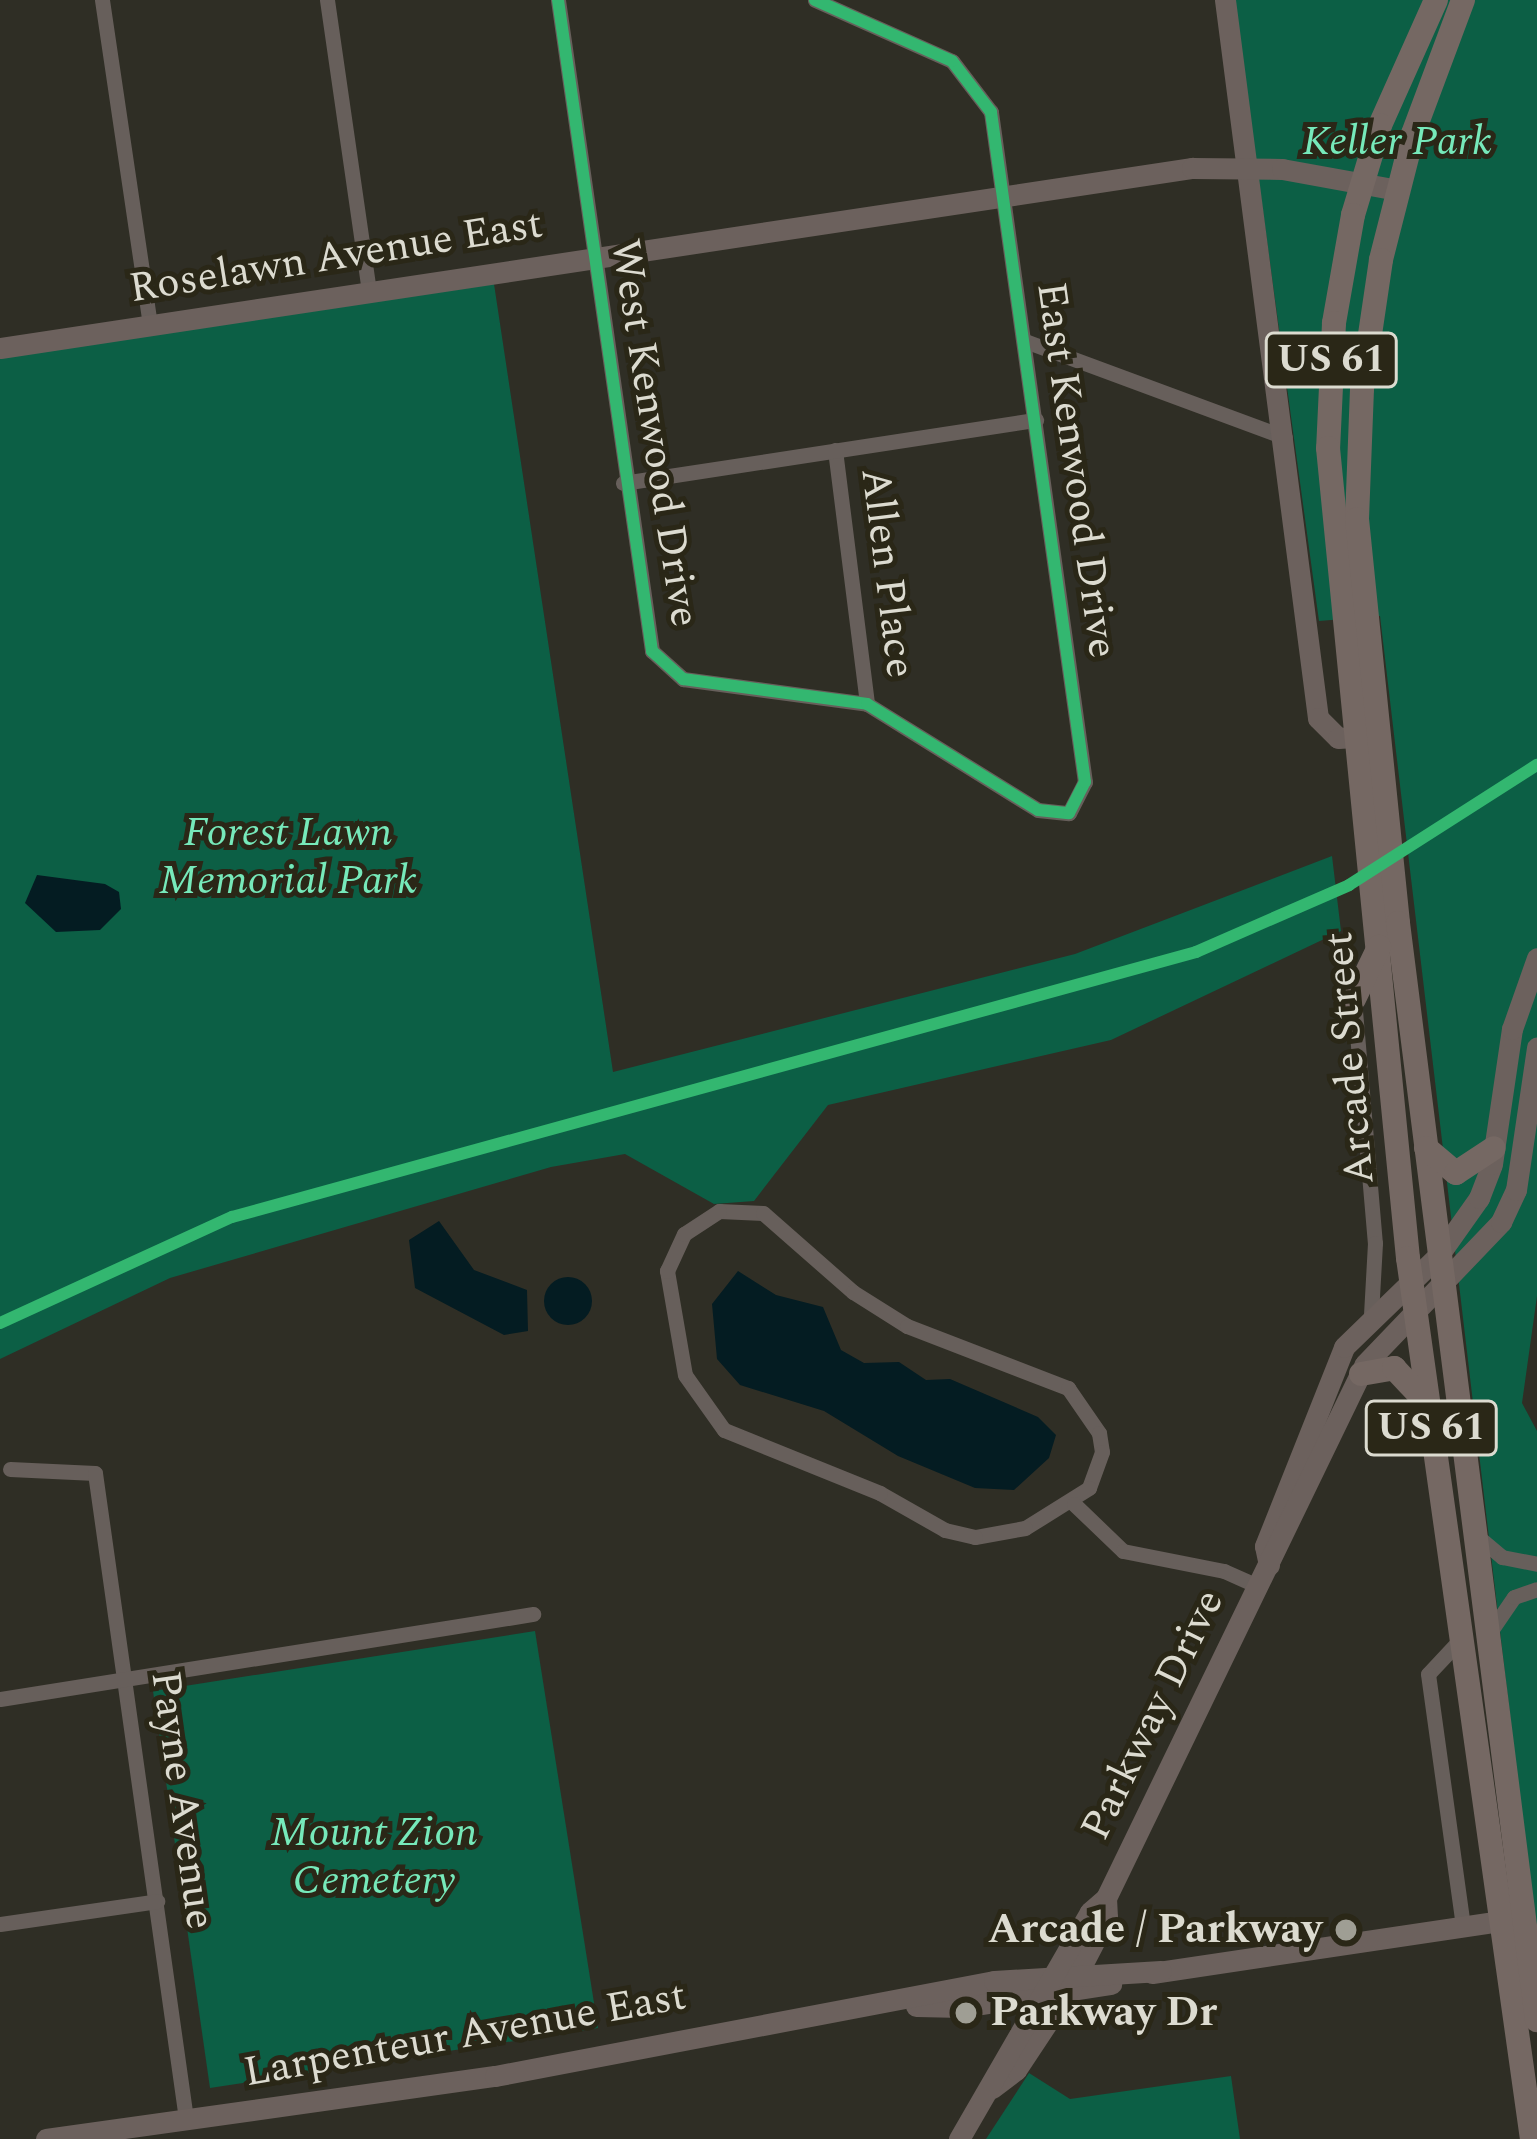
<!DOCTYPE html>
<style>
body{margin:0}
#map{position:relative;width:1537px;height:2139px;overflow:hidden;background:#2f2e25;font-family:Spectral,serif}
div>[style]{position:absolute}
.green>*{inset:0;background:#0c5f45}
.water>*{inset:0;background:#041c22}
.round{border-radius:50%}
.street>*{height:15px;margin:-7.5px;padding:0 7.5px;transform-origin:7.5px;border-radius:7.5px;background:#675f5b}
.secondary>*{height:21px;margin:-10.5px;padding:0 10.5px;transform-origin:10.5px;border-radius:10.5px;background:#6c615d}
.primary>*{height:24px;margin:-12px;padding:0 12px;transform-origin:12px;border-radius:12px;background:#756863}
.cycleway>*{height:12px;margin:-6px;padding:0 6px;transform-origin:6px;border-radius:6px;background:#33b770}
.dots>*{width:33px;height:33px;translate:-50% -50%;box-sizing:border-box;border:6px solid #2a2717;border-radius:50%}
span{translate:-50% -50%;white-space:nowrap;text-align:center;line-height:1.15;-webkit-text-stroke:10px #2a2717;paint-order:stroke}
.shield-label span{padding:3px 9px;background:#2a2717;border:3px solid;border-radius:9px;-webkit-text-stroke-width:0}
.shield-label{font-size:39px;color:#dcdbd0;font-weight:700}
.park-label{font-size:42px;color:#76e9ba;font-style:italic}
.street-label{font-size:42px;color:#dcdbd0}
.poi-label{font-size:42px;color:#dcdbd0;font-weight:700}
.right{translate:-100% -50%;text-align:right}
.left{translate:0 -50%;text-align:left}
</style>
<div id="map">
<div class="green">
<i style="clip-path:polygon(1234px 0,1537px 0,1537px 1296px,1522px 1403px,1537px 1431px,1537px 1944px,1380px 616px,1319px 621px)"></i>
<i style="clip-path:polygon(494px 284px,613px 1072px,1075px 954px,1332px 856px,1341px 931px,1111px 1040px,828px 1105px,754px 1201px,714px 1204px,625px 1154px,551px 1167px,170px 1278px,0 1359px,0 358px)"></i>
<i style="clip-path:polygon(535px 1631px,598px 2028px,210px 2088px,153px 1691px)"></i>
<i style="clip-path:polygon(1029px 2073px,1070px 2099px,1231px 2076px,1240px 2139px,986px 2139px)"></i>
</div>
<div class="water">
<i style="clip-path:polygon(37px 875px,105px 884px,119px 892px,121px 909px,100px 930px,56px 932px,25px 903px)"></i>
<i style="clip-path:polygon(439px 1221px,474px 1270px,527px 1290px,528px 1331px,504px 1335px,415px 1288px,409px 1240px)"></i>
<i style="clip-path:polygon(738px 1271px,776px 1295px,823px 1307px,841px 1350px,864px 1363px,899px 1362px,926px 1380px,950px 1379px,1038px 1417px,1056px 1435px,1049px 1458px,1014px 1490px,975px 1488px,898px 1456px,824px 1411px,740px 1385px,717px 1359px,712px 1304px)"></i>
<i class="round" style="left:544px;top:1277px;width:48px;height:48px"></i>
</div>
<div class="street">
<i style="left:102px;top:0;width:329px;rotate:81.6deg"></i>
<i style="left:327px;top:0;width:295px;rotate:81.8deg"></i>
<i style="left:558px;top:0;width:658px;rotate:81.78deg"></i>
<i style="left:652px;top:651px;width:42px;rotate:42.1deg"></i>
<i style="left:683px;top:679px;width:186px;rotate:7.7deg"></i>
<i style="left:867px;top:704px;width:201px;rotate:31.8deg"></i>
<i style="left:1038px;top:810px;width:31px;rotate:6deg"></i>
<i style="left:1069px;top:813px;width:35px;rotate:-63deg"></i>
<i style="left:1085px;top:782px;width:677px;rotate:-97.99deg"></i>
<i style="left:991px;top:112px;width:64px;rotate:-127.4deg"></i>
<i style="left:952px;top:61px;width:150px;rotate:-156deg"></i>
<i style="left:1025px;top:341px;width:277px;rotate:20.3deg"></i>
<i style="left:835px;top:450px;width:256px;rotate:82.8deg"></i>
<i style="left:623px;top:483px;width:418px;rotate:-8.7deg"></i>
<i style="left:1354px;top:999px;width:245px;rotate:85.1deg"></i>
<i style="left:1375px;top:1243px;width:71px;rotate:93.2deg"></i>
<i style="left:719px;top:1211px;width:44px;rotate:2.6deg"></i>
<i style="left:763px;top:1213px;width:120px;rotate:41.3deg"></i>
<i style="left:853px;top:1292px;width:64px;rotate:32.2deg"></i>
<i style="left:907px;top:1326px;width:173px;rotate:21.1deg"></i>
<i style="left:1068px;top:1388px;width:55px;rotate:55.4deg"></i>
<i style="left:1099px;top:1433px;width:19px;rotate:81deg"></i>
<i style="left:1102px;top:1452px;width:38px;rotate:110deg"></i>
<i style="left:1089px;top:1488px;width:75px;rotate:148deg"></i>
<i style="left:1025px;top:1528px;width:51px;rotate:169.8deg"></i>
<i style="left:975px;top:1537px;width:31px;rotate:-167deg"></i>
<i style="left:945px;top:1530px;width:75px;rotate:-150.4deg"></i>
<i style="left:880px;top:1493px;width:168px;rotate:-158deg"></i>
<i style="left:724px;top:1430px;width:67px;rotate:-125.3deg"></i>
<i style="left:685px;top:1375px;width:106px;rotate:-99.8deg"></i>
<i style="left:667px;top:1271px;width:41px;rotate:-65.3deg"></i>
<i style="left:684px;top:1234px;width:42px;rotate:-33.3deg"></i>
<i style="left:10px;top:1469px;width:85px;rotate:2.7deg"></i>
<i style="left:95px;top:1473px;width:652px;rotate:81.98deg"></i>
<i style="left:1074px;top:1504px;width:68px;rotate:43.8deg"></i>
<i style="left:1123px;top:1551px;width:103px;rotate:11.2deg"></i>
<i style="left:1224px;top:1571px;width:39px;rotate:24deg"></i>
<i style="left:1477px;top:1536px;width:33px;rotate:40deg"></i>
<i style="left:1502px;top:1557px;width:36px;rotate:11deg"></i>
<i style="left:1488px;top:1635px;width:46px;rotate:-55.6deg"></i>
<i style="left:1514px;top:1597px;width:24px;rotate:-19deg"></i>
<i style="left:1459px;top:1641px;width:45px;rotate:133.2deg"></i>
<i style="left:1428px;top:1674px;width:255px;rotate:82.1deg"></i>
<i style="left:0;top:1699px;width:540px;rotate:-9.06deg"></i>
<i style="left:0;top:1924px;width:159px;rotate:-8.3deg"></i>
</div>
<div class="secondary">
<i style="left:1225px;top:0;width:724px;rotate:82.62deg"></i>
<i style="left:1318px;top:718px;width:28px;rotate:45deg"></i>
<i style="left:1338px;top:738px;width:22px;rotate:-3deg"></i>
<i style="left:0;top:348px;width:1206px;rotate:-8.59deg"></i>
<i style="left:1192px;top:168px;width:90px;rotate:0.6deg"></i>
<i style="left:1282px;top:169px;width:117px;rotate:10.3deg"></i>
<i style="left:1269px;top:1565px;width:19px;rotate:-102deg"></i>
<i style="left:1265px;top:1546px;width:214px;rotate:-68.3deg"></i>
<i style="left:1344px;top:1347px;width:131px;rotate:-44.1deg"></i>
<i style="left:1438px;top:1256px;width:71px;rotate:-54.7deg"></i>
<i style="left:1479px;top:1198px;width:36px;rotate:-69deg"></i>
<i style="left:1492px;top:1164px;width:136px;rotate:-81.6deg"></i>
<i style="left:1512px;top:1029px;width:75px;rotate:-70.6deg"></i>
<i style="left:1152px;top:1973px;width:365px;rotate:-8.5deg"></i>
<i style="left:916px;top:2006px;width:46px;rotate:1.2deg"></i>
<i style="left:962px;top:2007px;width:151px;rotate:-8.8deg"></i>
<i style="left:992px;top:2088px;width:30px;rotate:-37deg"></i>
<i style="left:1016px;top:2070px;width:96px;rotate:-56.5deg"></i>
<i style="left:1069px;top:1990px;width:82px;rotate:-62.5deg"></i>
<i style="left:1107px;top:1917px;width:19px;rotate:-93deg"></i>
<i style="left:46px;top:2139px;width:453px;rotate:-8deg"></i>
<i style="left:495px;top:2076px;width:508px;rotate:-10.78deg"></i>
<i style="left:994px;top:1981px;width:167px;rotate:-3.4deg"></i>
<i style="left:959px;top:2139px;width:262px;rotate:-60deg"></i>
<i style="left:1090px;top:1912px;width:21px;rotate:-41deg"></i>
<i style="left:1106px;top:1898px;width:593px;rotate:-64.13deg"></i>
<i style="left:1365px;top:1364px;width:197px;rotate:-46.2deg"></i>
<i style="left:1501px;top:1222px;width:35px;rotate:-65deg"></i>
<i style="left:1516px;top:1190px;width:144px;rotate:-81.6deg"></i>
</div>
<div class="primary">
<i style="left:1436px;top:0;width:137px;rotate:114.1deg"></i>
<i style="left:1380px;top:125px;width:94px;rotate:106.7deg"></i>
<i style="left:1353px;top:215px;width:110px;rotate:100deg"></i>
<i style="left:1334px;top:323px;width:125px;rotate:92.7deg"></i>
<i style="left:1328px;top:448px;width:814px;rotate:84.36deg"></i>
<i style="left:1408px;top:1258px;width:890px;rotate:81.99deg"></i>
<i style="left:1463px;top:0;width:143px;rotate:110.5deg"></i>
<i style="left:1413px;top:134px;width:130px;rotate:104.3deg"></i>
<i style="left:1381px;top:260px;width:130px;rotate:98.4deg"></i>
<i style="left:1362px;top:389px;width:130px;rotate:92.2deg"></i>
<i style="left:1357px;top:519px;width:406px;rotate:84.2deg"></i>
<i style="left:1398px;top:923px;width:1106px;rotate:82.78deg"></i>
<i style="left:1354px;top:999px;width:58px;rotate:-64.3deg"></i>
<i style="left:1426px;top:1148px;width:39px;rotate:40deg"></i>
<i style="left:1456px;top:1173px;width:45px;rotate:-33.3deg"></i>
<i style="left:1361px;top:1374px;width:34px;rotate:-10deg"></i>
<i style="left:1394px;top:1368px;width:47px;rotate:46.7deg"></i>
</div>
<div class="cycleway">
<i style="left:558px;top:0;width:658px;rotate:81.78deg"></i>
<i style="left:652px;top:651px;width:42px;rotate:42.1deg"></i>
<i style="left:683px;top:679px;width:186px;rotate:7.7deg"></i>
<i style="left:867px;top:704px;width:201px;rotate:31.8deg"></i>
<i style="left:1038px;top:810px;width:31px;rotate:6deg"></i>
<i style="left:1069px;top:813px;width:35px;rotate:-63deg"></i>
<i style="left:1085px;top:782px;width:677px;rotate:-97.99deg"></i>
<i style="left:991px;top:112px;width:64px;rotate:-127.4deg"></i>
<i style="left:952px;top:61px;width:150px;rotate:-156deg"></i>
<i style="left:0;top:1323px;width:255px;rotate:-24.6deg"></i>
<i style="left:232px;top:1217px;width:1000px;rotate:-15.37deg"></i>
<i style="left:1196px;top:952px;width:167px;rotate:-23.6deg"></i>
<i style="left:1349px;top:885px;width:223px;rotate:-32.6deg"></i>
</div>
<div class="dots">
<i style="left:1346px;top:1930px;background:#9f9e94"></i>
<i style="left:966px;top:2013px;background:#9f9e94"></i>
</div>
<div class="shield-label">
<span style="left:1331px;top:360px">US 61</span>
<span style="left:1431px;top:1428px">US 61</span>
</div>
<div class="park-label">
<span style="left:1397px;top:142px">Keller Park</span>
<span style="left:288px;top:857px">Forest Lawn<br>Memorial Park</span>
<span style="left:374px;top:1857px">Mount Zion<br>Cemetery</span>
</div>
<div class="street-label">
<span style="left:336px;top:257px;rotate:-9deg">Roselawn Avenue East</span>
<span style="left:654px;top:433px;rotate:81deg">West Kenwood Drive</span>
<span style="left:1076px;top:470px;rotate:82deg">East Kenwood Drive</span>
<span style="left:887px;top:573px;rotate:83deg">Allen Place</span>
<span style="left:1350px;top:1058px;rotate:-95deg">Arcade Street</span>
<span style="left:1153px;top:1715px;rotate:-64deg">Parkway Drive</span>
<span style="left:182px;top:1800px;rotate:82deg">Payne Avenue</span>
<span style="left:465px;top:2035px;rotate:-10deg">Larpenteur Avenue East</span>
</div>
<div class="poi-label">
<span class="right" style="left:1322px;top:1930px">Arcade / Parkway</span>
<span class="left" style="left:990px;top:2013px">Parkway Dr</span>
</div>
</div>
